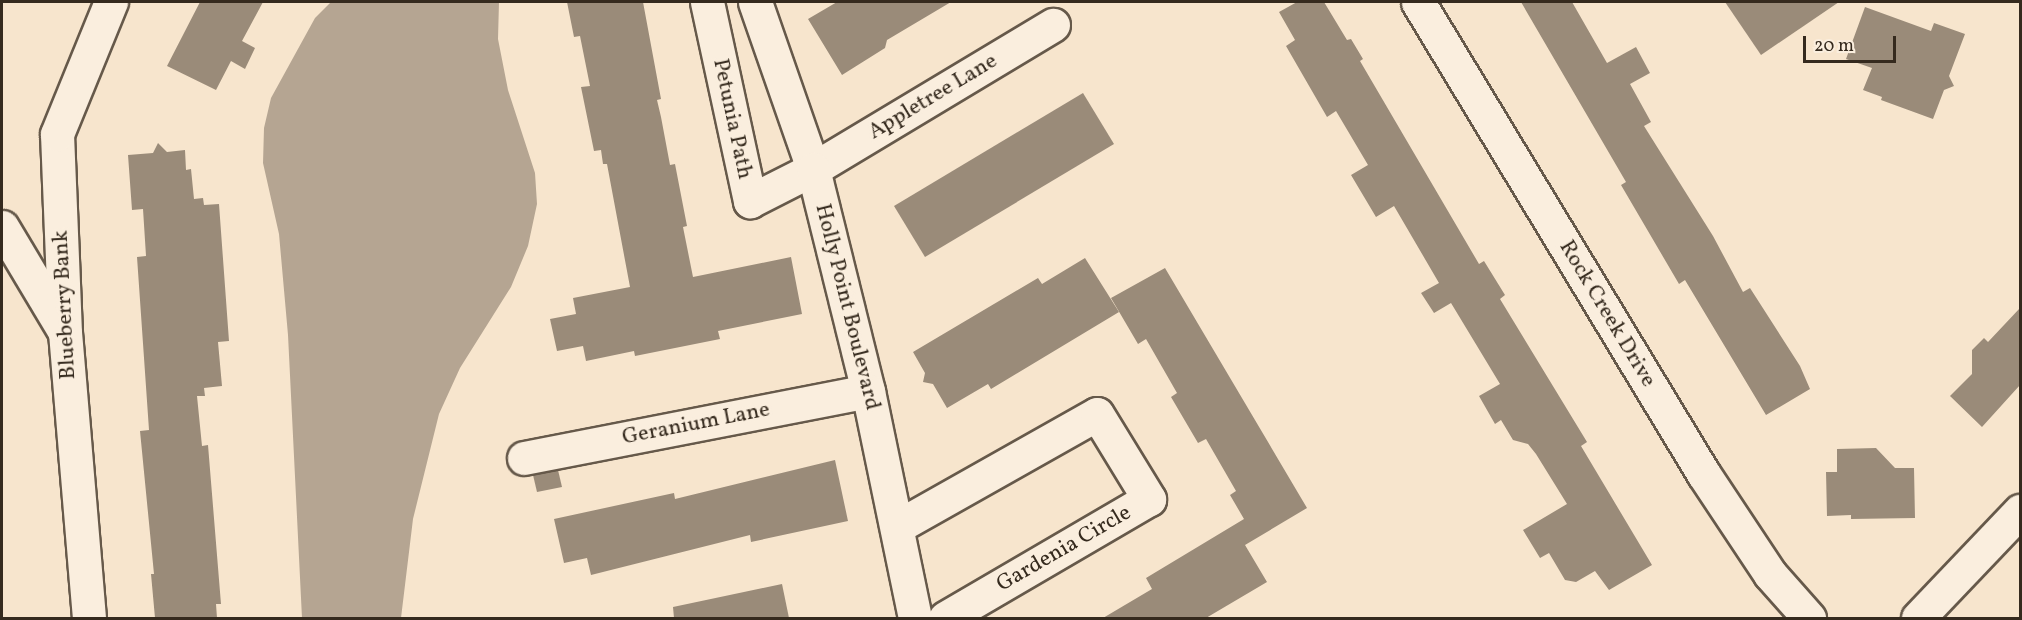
<!DOCTYPE html>
<style>
body{margin:0}
#map{position:relative;width:2022px;height:620px;overflow:hidden;background:#f7e5cd;font-family:Vollkorn,serif}
div>[style]{position:absolute}
.water>*{inset:0;background:#b5a592}
.building>*{inset:0;background:#9a8b79}
.roads{filter:drop-shadow(2px 0 #66594a) drop-shadow(-2px 0 #66594a) drop-shadow(0 2px #66594a) drop-shadow(0 -2px #66594a)}
.minor>*{height:33px;margin:-16.5px;padding:0 16.5px;transform-origin:16.5px;border-radius:16.5px;background:#faeede}
span{translate:-50% -50%;white-space:nowrap;text-align:center;line-height:1.15;-webkit-text-stroke:6px #faeede;paint-order:stroke}
.street-label{font-size:22px;color:#352a1e}
.frame{position:absolute;inset:0;border:3px solid #352a1e;pointer-events:none}
.scale{position:absolute;left:1803px;top:36px;width:93px;height:27px;box-sizing:border-box;border:3px solid #352a1e;border-top:0;padding-left:8px;font-size:18px;line-height:21px;white-space:nowrap;color:#352a1e;-webkit-text-stroke:4px #faeede;paint-order:stroke}
</style>
<div id="map">
<div class="water">
<i style="clip-path:polygon(331px 2px,499px 2px,498px 39px,508px 90px,535px 173px,537px 204px,528px 246px,511px 287px,460px 368px,439px 414px,413px 519px,401px 618px,302px 618px,288px 335px,279px 234px,263px 163px,264px 128px,271px 98px,315px 18px)"></i>
</div>
<div class="building">
<i style="clip-path:polygon(200px 2px,263px 2px,242px 41px,255px 48px,245px 69px,231px 61px,216px 90px,167px 66px)"></i>
<i style="clip-path:polygon(567px 2px,643px 2px,661px 99px,657px 100px,661px 117px,670px 165px,675px 164px,687px 226px,683px 227px,693px 277px,791px 257px,802px 314px,718px 331px,720px 339px,635px 356px,634px 351px,586px 361px,583px 346px,557px 351px,550px 319px,576px 314px,573px 298px,630px 287px,607px 164px,603px 164px,601px 150px,594px 151px,581px 87px,590px 86px,580px 36px,574px 37px)"></i>
<i style="clip-path:polygon(837px 2px,951px 2px,887px 40px,885px 48px,842px 75px,808px 19px)"></i>
<i style="clip-path:polygon(1297px 2px,1324px 2px,1347px 40px,1351px 39px,1363px 59px,1360px 61px,1479px 264px,1484px 261px,1505px 295px,1500px 299px,1587px 442px,1581px 446px,1652px 565px,1609px 590px,1595px 571px,1576px 582px,1565px 580px,1549px 553px,1540px 558px,1523px 530px,1567px 504px,1536px 454px,1528px 444px,1513px 440px,1501px 420px,1495px 424px,1479px 396px,1500px 384px,1451px 303px,1434px 313px,1421px 293px,1439px 283px,1394px 206px,1376px 217px,1351px 175px,1368px 165px,1336px 111px,1327px 117px,1286px 46px,1295px 40px,1279px 12px)"></i>
<i style="clip-path:polygon(1521px 2px,1572px 2px,1607px 63px,1636px 47px,1650px 73px,1630px 84px,1651px 122px,1644px 126px,1713px 236px,1743px 292px,1750px 288px,1800px 366px,1810px 389px,1766px 415px,1685px 280px,1679px 284px,1621px 185px,1626px 182px)"></i>
<i style="clip-path:polygon(1725px 2px,1839px 2px,1761px 55px)"></i>
<i style="clip-path:polygon(1865px 7px,1931px 31px,1934px 23px,1965px 34px,1949px 76px,1954px 86px,1944px 90px,1933px 119px,1881px 100px,1882px 97px,1863px 90px,1872px 68px,1846px 59px)"></i>
<i style="clip-path:polygon(1083px 93px,1114px 144px,925px 257px,894px 206px)"></i>
<i style="clip-path:polygon(158px 143px,167px 152px,185px 150px,186px 170px,191px 169px,194px 199px,203px 198px,204px 205px,219px 204px,229px 341px,218px 342px,222px 386px,204px 388px,205px 396px,197px 396px,202px 446px,208px 445px,221px 604px,216px 604px,217px 618px,155px 618px,151px 574px,154px 574px,140px 431px,149px 430px,137px 257px,146px 256px,143px 209px,132px 210px,128px 155px,153px 153px)"></i>
<i style="clip-path:polygon(1085px 258px,1119px 312px,991px 389px,988px 384px,947px 408px,933px 384px,923px 382px,925px 373px,913px 352px,1038px 278px,1042px 284px)"></i>
<i style="clip-path:polygon(1165px 268px,1307px 508px,1245px 545px,1267px 582px,1206px 618px,1103px 618px,1152px 589px,1146px 578px,1244px 519px,1230px 495px,1236px 491px,1206px 439px,1198px 443px,1171px 397px,1177px 393px,1146px 339px,1138px 344px,1111px 298px)"></i>
<i style="clip-path:polygon(2020px 308px,2020px 385px,1982px 427px,1950px 396px,1972px 374px,1972px 350px,1984px 338px,1988px 342px)"></i>
<i style="clip-path:polygon(1876px 448px,1895px 468px,1914px 468px,1915px 518px,1851px 519px,1851px 515px,1827px 516px,1826px 472px,1837px 472px,1837px 449px)"></i>
<i style="clip-path:polygon(835px 460px,848px 521px,751px 542px,750px 535px,591px 575px,587px 558px,564px 563px,554px 519px,674px 493px,675px 499px)"></i>
<i style="clip-path:polygon(558px 470px,562px 487px,537px 492px,533px 475px)"></i>
<i style="clip-path:polygon(782px 584px,789px 618px,674px 618px,673px 607px)"></i>
</div>
<div class="roads">
<div class="minor">
<i style="left:707px;top:2px;width:204px;rotate:77.8deg"></i>
<i style="left:750px;top:201px;width:71px;rotate:-26.9deg"></i>
<i style="left:813px;top:169px;width:280px;rotate:-31deg"></i>
<i style="left:755px;top:2px;width:177px;rotate:70.8deg"></i>
<i style="left:813px;top:169px;width:229px;rotate:76.1deg"></i>
<i style="left:868px;top:391px;width:232px;rotate:78.3deg"></i>
<i style="left:1418px;top:2px;width:551px;rotate:58.82deg"></i>
<i style="left:1703px;top:473px;width:121px;rotate:56.4deg"></i>
<i style="left:1770px;top:574px;width:59px;rotate:48.4deg"></i>
<i style="left:2px;top:227px;width:119px;rotate:59.1deg"></i>
<i style="left:524px;top:458px;width:350px;rotate:-11deg"></i>
<i style="left:898px;top:526px;width:228px;rotate:-29.4deg"></i>
<i style="left:1097px;top:414px;width:100px;rotate:58.5deg"></i>
<i style="left:1149px;top:499px;width:236px;rotate:149.7deg"></i>
<i style="left:89px;top:618px;width:286px;rotate:-94.8deg"></i>
<i style="left:65px;top:333px;width:199px;rotate:-92.3deg"></i>
<i style="left:57px;top:134px;width:143px;rotate:-67.8deg"></i>
<i style="left:1918px;top:618px;width:148px;rotate:-46.4deg"></i>
</div>
</div>
<div class="street-label">
<span style="left:933px;top:97px;rotate:-31deg">Appletree Lane</span>
<span style="left:732px;top:119px;rotate:78deg">Petunia Path</span>
<span style="left:65px;top:305px;rotate:-93deg">Blueberry Bank</span>
<span style="left:847px;top:307px;rotate:76deg">Holly Point Boulevard</span>
<span style="left:1607px;top:314px;rotate:59deg">Rock Creek Drive</span>
<span style="left:696px;top:424px;rotate:-11deg">Geranium Lane</span>
<span style="left:1064px;top:549px;rotate:-30deg">Gardenia Circle</span>
</div>
<div class="frame"></div>
<div class="scale">20 m</div>
</div>
